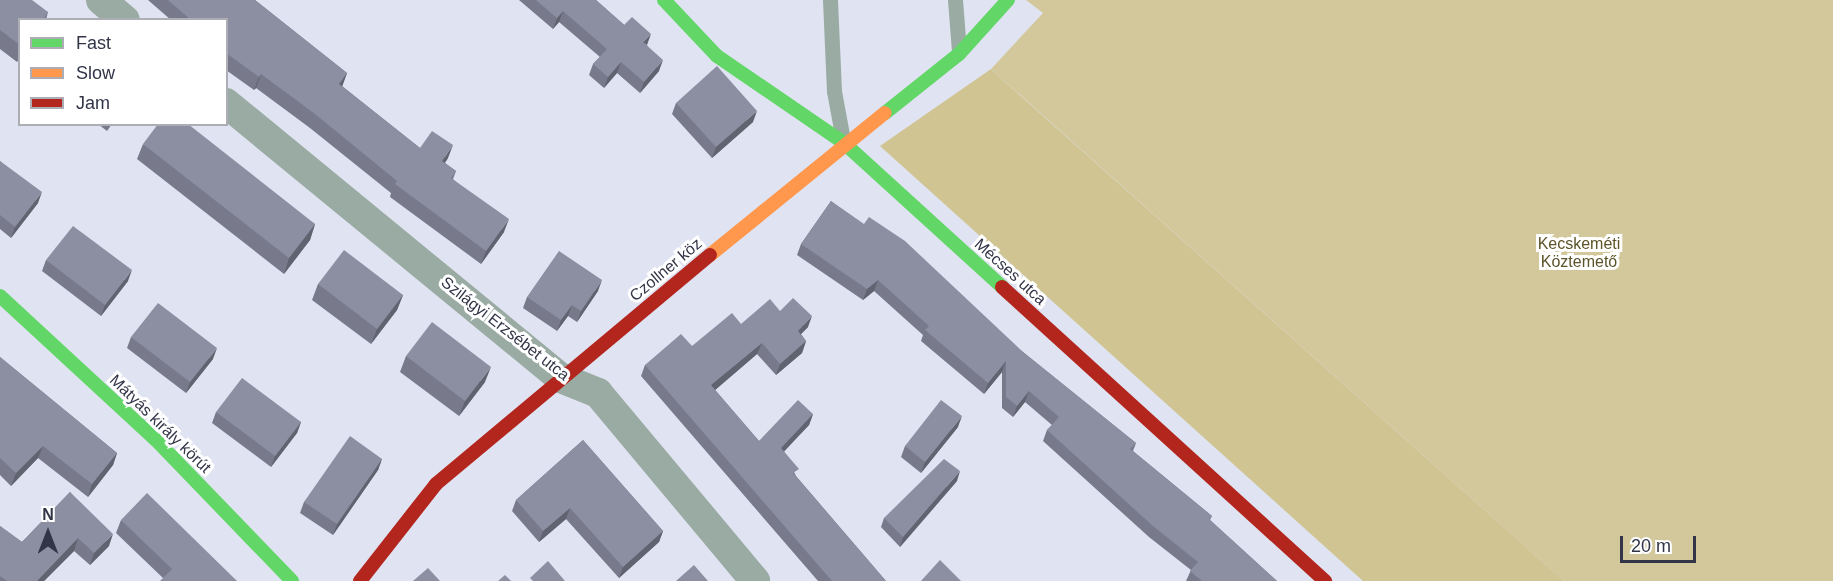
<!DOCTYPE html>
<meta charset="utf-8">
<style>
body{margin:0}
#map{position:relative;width:1833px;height:581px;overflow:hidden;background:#e0e3f1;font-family:Arial,sans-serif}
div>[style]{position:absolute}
.green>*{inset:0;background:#d2c89b}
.forest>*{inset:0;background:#d0c492}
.lane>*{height:15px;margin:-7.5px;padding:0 7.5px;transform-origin:7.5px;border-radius:7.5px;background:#99aba2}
.street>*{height:30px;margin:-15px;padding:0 15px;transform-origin:15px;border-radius:15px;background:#99aba2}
.fast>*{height:14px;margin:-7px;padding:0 7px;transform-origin:7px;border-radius:7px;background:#63d668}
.slow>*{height:14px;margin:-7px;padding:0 7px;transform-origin:7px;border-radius:7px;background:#ff974d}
.jam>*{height:14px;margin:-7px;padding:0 7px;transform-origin:7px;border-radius:7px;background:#b3261e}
.wall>*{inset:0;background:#787a8b}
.shaded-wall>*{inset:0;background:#626371}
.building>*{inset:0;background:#8c8ea2}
span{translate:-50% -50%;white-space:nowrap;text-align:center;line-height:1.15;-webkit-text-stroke:6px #fff;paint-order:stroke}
.park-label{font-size:16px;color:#5c5329}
.street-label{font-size:16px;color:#323547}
.legend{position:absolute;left:18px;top:18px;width:210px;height:108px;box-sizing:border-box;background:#fff;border:2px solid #adaeb5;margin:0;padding:8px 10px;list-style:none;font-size:18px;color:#323547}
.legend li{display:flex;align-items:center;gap:12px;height:30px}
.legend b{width:30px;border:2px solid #adaeb5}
.north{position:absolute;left:18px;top:503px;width:60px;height:60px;-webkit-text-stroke:4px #fff;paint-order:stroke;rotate:0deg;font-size:16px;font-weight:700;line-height:24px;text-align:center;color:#323547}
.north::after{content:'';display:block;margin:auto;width:21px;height:27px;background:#323547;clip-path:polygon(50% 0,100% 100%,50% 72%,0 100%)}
.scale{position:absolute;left:1620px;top:536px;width:76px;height:27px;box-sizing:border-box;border:3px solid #323547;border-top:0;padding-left:8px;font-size:18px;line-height:21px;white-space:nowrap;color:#323547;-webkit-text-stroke:4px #fff;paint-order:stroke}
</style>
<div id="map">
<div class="green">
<i style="clip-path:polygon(1026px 0,1833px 0,1833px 581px,1564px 581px,991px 69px,1043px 13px)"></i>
</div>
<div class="forest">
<i style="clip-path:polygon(991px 69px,1004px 81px,1564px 581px,1363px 581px,880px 146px)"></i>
</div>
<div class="lane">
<i style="left:830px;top:0;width:91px;rotate:87.5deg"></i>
<i style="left:834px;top:91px;width:50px;rotate:79.6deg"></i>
<i style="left:955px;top:0;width:51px;rotate:85.5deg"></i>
</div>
<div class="street">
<i style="left:101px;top:0;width:31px;rotate:40deg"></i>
<i style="left:226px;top:103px;width:433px;rotate:39.4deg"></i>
<i style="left:561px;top:378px;width:40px;rotate:22deg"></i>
<i style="left:598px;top:393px;width:245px;rotate:50.1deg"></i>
</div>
<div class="fast">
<i style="left:664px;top:0;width:77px;rotate:46.6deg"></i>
<i style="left:717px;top:56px;width:154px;rotate:34.4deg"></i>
<i style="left:844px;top:143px;width:214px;rotate:42.3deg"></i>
<i style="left:885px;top:113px;width:95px;rotate:-38.6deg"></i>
<i style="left:959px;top:54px;width:73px;rotate:-47.8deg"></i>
<i style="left:0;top:296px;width:212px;rotate:42.7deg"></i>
<i style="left:156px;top:440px;width:196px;rotate:46deg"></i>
</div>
<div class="slow">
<i style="left:710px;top:255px;width:225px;rotate:-39.1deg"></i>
</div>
<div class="jam">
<i style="left:1002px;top:287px;width:437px;rotate:42.3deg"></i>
<i style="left:360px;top:581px;width:123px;rotate:-51.9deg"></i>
<i style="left:436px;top:484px;width:357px;rotate:-39.9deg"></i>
</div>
<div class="wall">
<i style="clip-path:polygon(0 0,48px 12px,46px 20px,20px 20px,20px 58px,17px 62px,0 49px)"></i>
<i style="clip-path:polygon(148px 0,255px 0,347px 73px,342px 86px,420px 148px,448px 158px,445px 163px,456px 171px,453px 179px,504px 232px,481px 264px,390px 197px,391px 193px,310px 128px,256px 88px,254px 90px,226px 70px,226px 20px,171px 20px)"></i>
<i style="clip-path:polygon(519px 0,596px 0,647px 45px,659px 71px,640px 93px,617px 73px,604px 88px,589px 75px,593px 64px,600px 57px,559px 22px,553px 29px)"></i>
<i style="clip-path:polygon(676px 103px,753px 122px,712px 158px,672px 114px)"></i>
<i style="clip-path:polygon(98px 124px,112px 124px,107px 131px)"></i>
<i style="clip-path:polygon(143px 144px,315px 224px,310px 240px,284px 274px,137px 159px)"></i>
<i style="clip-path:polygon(0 161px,38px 203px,11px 238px,0 229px)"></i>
<i style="clip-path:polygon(831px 201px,1023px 352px,1136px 443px,1133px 451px,1212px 516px,1210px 520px,1277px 581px,1186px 581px,1191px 570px,1149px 537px,1043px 441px,1047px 430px,1052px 425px,1025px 402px,1013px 417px,1002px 408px,1002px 372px,984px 394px,921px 341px,923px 335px,874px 291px,863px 300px,797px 255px,801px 244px)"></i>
<i style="clip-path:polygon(46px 260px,128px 281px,101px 316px,42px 271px)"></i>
<i style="clip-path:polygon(318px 284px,403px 295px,397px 310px,371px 344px,312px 300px)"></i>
<i style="clip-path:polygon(598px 291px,577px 322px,568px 316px,557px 331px,523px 308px,527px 297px)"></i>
<i style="clip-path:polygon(780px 311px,808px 327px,801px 334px,806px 341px,802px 353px,776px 375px,757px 354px,715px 390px,759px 441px,813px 414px,809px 425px,784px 451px,796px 476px,886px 581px,818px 581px,641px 376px,645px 365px,692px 346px,741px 324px)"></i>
<i style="clip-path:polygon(131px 337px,213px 359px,186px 393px,127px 348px)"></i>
<i style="clip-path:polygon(406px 356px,485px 382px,459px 416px,400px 372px)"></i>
<i style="clip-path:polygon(0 357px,117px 453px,113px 465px,88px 497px,38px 458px,11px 486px,0 475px)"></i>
<i style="clip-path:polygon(216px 412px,301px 422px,297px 433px,271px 467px,212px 423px)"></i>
<i style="clip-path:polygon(958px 427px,921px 473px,901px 457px,905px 446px)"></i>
<i style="clip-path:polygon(583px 440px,663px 531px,659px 542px,619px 578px,566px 519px,539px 542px,512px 511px,516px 500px)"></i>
<i style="clip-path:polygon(382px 459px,378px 470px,333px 535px,300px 513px,304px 502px)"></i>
<i style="clip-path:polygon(957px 481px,900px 547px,881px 527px,884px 518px)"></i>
<i style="clip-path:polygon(70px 492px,109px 546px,90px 565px,74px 551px,44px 581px,0 581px,0 526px,22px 542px)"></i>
<i style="clip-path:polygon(121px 520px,237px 581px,163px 578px,116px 533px)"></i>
</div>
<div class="shaded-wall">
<i style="clip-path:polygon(563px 11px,559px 22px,553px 29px,557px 18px)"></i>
<i style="clip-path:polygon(651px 34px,647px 45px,643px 42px)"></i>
<i style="clip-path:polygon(663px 60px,659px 71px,640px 93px,644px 82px)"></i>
<i style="clip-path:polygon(621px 62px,617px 73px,604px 88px,608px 77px)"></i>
<i style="clip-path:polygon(347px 73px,342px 87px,339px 84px)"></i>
<i style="clip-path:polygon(261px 74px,256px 88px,254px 90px,259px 77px)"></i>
<i style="clip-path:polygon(757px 111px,753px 122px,712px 158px,716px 147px)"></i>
<i style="clip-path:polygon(453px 145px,448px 158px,437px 174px,442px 161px)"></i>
<i style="clip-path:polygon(42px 192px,38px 203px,11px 238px,15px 227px)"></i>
<i style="clip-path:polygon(509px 219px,504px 232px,481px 264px,486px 251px)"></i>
<i style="clip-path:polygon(315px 224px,310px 240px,284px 274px,289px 258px)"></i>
<i style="clip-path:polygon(132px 270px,128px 281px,101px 316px,105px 305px)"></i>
<i style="clip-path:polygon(602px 280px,598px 291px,577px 322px,581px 311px)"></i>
<i style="clip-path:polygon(878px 280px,874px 291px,863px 300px,867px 289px)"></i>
<i style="clip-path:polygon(403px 295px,397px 310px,371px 344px,377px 329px)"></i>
<i style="clip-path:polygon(572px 305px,568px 316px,557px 331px,561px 320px)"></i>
<i style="clip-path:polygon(812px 316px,808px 327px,793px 342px,798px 331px)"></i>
<i style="clip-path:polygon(806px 341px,802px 353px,776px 375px,780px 364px)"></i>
<i style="clip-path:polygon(762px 343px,757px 354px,707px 397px,711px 385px)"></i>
<i style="clip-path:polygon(217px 348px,213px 359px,186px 393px,190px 382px)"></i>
<i style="clip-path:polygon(1006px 361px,1002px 372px,984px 394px,988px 383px)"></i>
<i style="clip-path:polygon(491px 367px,485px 382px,459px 416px,465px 401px)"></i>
<i style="clip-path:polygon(1029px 391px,1025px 402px,1013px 417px,1017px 406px)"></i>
<i style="clip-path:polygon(813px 414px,809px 425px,777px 459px,781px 448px)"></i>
<i style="clip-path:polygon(962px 416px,958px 427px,921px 473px,925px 462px)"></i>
<i style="clip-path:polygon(301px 422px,297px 433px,271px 467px,275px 456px)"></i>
<i style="clip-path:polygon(43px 446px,38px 458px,11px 486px,16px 473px)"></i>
<i style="clip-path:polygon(117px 453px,113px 465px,88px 497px,92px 484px)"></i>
<i style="clip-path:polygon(382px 459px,378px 470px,333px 535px,337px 524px)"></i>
<i style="clip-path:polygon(960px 471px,957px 481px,900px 547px,903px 537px)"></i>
<i style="clip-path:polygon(570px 508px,566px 519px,539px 542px,543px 531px)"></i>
<i style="clip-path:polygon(663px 531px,659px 542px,619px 578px,623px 567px)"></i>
<i style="clip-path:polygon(113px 534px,109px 546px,90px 565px,94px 553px)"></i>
<i style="clip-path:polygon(78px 538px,74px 551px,44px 581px,37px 581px)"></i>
</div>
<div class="building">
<i style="clip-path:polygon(0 0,32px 0,48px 12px,43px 20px,20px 20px,20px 45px,0 30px)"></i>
<i style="clip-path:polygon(168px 0,255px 0,347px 73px,339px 84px,420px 148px,432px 131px,453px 145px,442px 161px,456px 171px,451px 178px,509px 219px,486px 251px,395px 184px,397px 181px,315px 114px,261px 74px,259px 77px,226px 53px,226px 20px,191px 20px)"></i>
<i style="clip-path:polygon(536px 0,596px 0,624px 25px,632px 17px,651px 34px,643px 42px,663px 60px,644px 82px,621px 62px,608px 77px,593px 64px,607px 49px,563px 11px,557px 18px)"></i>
<i style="clip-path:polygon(717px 66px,757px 111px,716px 147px,676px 103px)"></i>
<i style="clip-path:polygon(158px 124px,188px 124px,315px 224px,289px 258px,143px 144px)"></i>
<i style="clip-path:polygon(0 161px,42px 192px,15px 227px,0 215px)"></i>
<i style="clip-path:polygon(831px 201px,864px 224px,869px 217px,905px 241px,1023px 352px,1136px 443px,1130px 449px,1212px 516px,1209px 519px,1277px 581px,1202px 581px,1190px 571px,1198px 562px,1153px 526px,1047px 430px,1059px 417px,1029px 391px,1017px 406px,1006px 397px,1006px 361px,988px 383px,925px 330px,929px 326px,878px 280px,867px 289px,801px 244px)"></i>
<i style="clip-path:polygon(73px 226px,132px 270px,105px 305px,46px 260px)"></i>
<i style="clip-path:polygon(344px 250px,403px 295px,377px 329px,318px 284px)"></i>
<i style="clip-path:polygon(559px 251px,602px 280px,581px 311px,572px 305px,561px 320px,527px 297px)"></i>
<i style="clip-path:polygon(793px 298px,812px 316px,798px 331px,806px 341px,780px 364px,762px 343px,711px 385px,759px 441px,798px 400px,813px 414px,781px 448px,799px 469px,793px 473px,886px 581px,832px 581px,645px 365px,681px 334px,692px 346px,732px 313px,741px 324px,770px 299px,780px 311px)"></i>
<i style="clip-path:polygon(158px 303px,217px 348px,190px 382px,131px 337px)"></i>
<i style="clip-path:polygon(432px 322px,491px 367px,465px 401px,406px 356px)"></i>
<i style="clip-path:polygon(0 357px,117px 453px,92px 484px,43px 446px,16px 473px,0 458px)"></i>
<i style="clip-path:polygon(242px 378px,301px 422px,275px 456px,216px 412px)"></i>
<i style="clip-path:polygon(941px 400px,962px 416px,925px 462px,905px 446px)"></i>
<i style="clip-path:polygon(350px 436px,382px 459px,337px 524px,304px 502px)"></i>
<i style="clip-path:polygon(583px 440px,663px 531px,623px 567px,570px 508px,543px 531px,516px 500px)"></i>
<i style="clip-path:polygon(944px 459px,960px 471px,903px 537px,884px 518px)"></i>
<i style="clip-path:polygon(70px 492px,113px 534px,94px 553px,78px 538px,37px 581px,7px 581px,0 576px,0 526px,22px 542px)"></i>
<i style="clip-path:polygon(147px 493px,237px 581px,160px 581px,172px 569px,121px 520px)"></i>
<i style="clip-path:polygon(940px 560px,961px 581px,921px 581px)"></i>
<i style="clip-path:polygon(548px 561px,565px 581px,533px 581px,530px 578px)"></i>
<i style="clip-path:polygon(694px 565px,708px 581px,676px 581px)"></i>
<i style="clip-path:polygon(428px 568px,440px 581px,413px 581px)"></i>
<i style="clip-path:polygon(505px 575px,511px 581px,498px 581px)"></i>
</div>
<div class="park-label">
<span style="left:1579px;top:253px">Kecskeméti<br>Köztemető</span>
</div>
<div class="street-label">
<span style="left:666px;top:270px;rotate:-40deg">Czollner köz</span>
<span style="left:1010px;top:272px;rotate:42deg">Mécses utca</span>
<span style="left:505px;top:329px;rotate:38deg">Szilágyi Erzsébet utca</span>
<span style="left:160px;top:424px;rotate:44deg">Mátyás király körút</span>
</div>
<ul class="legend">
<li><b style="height:8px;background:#63d668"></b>Fast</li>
<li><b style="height:8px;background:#ff974d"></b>Slow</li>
<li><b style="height:8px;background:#b3261e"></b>Jam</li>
</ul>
<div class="north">N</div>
<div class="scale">20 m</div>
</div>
